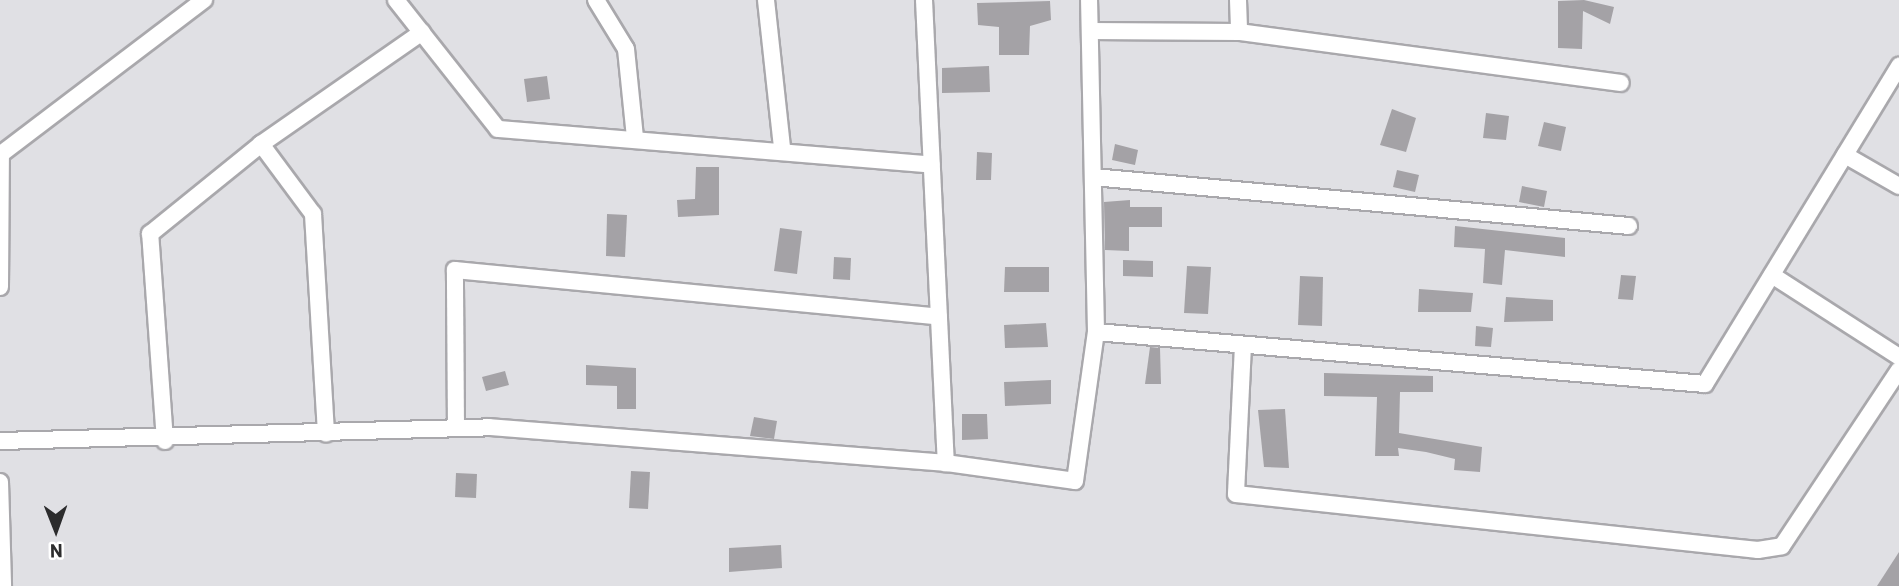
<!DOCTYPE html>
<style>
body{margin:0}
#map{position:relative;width:1899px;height:586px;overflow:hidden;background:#e0e0e4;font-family:Barlow,sans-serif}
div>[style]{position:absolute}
.building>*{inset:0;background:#a4a2a6}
.roads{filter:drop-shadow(2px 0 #a9a8ac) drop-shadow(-2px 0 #a9a8ac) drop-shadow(0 2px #a9a8ac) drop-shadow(0 -2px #a9a8ac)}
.street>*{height:16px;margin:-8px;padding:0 8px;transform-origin:8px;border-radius:8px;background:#fff}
span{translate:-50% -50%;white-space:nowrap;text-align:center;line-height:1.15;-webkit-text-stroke:5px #fff;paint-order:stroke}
.north{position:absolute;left:21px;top:495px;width:70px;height:70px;-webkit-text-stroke:5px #fff;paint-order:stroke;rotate:179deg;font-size:19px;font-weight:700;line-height:28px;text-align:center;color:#2c2c2d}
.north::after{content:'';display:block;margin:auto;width:24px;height:32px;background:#2c2c2d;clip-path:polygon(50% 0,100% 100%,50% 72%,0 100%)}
</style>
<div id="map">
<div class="building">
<i style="clip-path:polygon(1584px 0,1614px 7px,1610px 24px,1583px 11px,1582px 49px,1558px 48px,1558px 1px)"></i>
<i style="clip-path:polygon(1050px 1px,1051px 20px,1030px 26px,1029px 55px,999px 55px,999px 27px,978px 25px,977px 3px)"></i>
<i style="clip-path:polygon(989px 66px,990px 92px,942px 93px,942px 68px)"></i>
<i style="clip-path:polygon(547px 76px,550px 99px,527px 102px,524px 79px)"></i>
<i style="clip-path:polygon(1392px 109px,1416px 118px,1406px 152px,1380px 145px)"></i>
<i style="clip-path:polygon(1486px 113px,1509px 116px,1506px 140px,1483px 138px)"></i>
<i style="clip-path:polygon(1544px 122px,1566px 127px,1561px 151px,1538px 146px)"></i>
<i style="clip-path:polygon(1115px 144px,1138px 150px,1135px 165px,1112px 160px)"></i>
<i style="clip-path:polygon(977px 152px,992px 153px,991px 180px,976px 180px)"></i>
<i style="clip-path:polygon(696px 167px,719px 167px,719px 215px,678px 217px,677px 200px,695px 199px)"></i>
<i style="clip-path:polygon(1397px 170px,1419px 175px,1415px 192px,1393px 187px)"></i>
<i style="clip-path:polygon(1522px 186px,1547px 191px,1544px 207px,1519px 202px)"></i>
<i style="clip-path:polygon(1130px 200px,1130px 207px,1162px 207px,1162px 227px,1129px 227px,1129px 251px,1105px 250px,1104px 202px)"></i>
<i style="clip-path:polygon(607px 214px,627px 215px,625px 257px,606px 256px)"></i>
<i style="clip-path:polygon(1455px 226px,1565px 238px,1565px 257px,1505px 250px,1502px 285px,1483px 283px,1485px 249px,1454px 247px)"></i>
<i style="clip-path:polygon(780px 228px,802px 231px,797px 274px,774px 271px)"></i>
<i style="clip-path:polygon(834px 257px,851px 258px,850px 280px,833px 279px)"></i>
<i style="clip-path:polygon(1123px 260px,1153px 261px,1153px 277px,1123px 276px)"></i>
<i style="clip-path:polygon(1187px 266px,1211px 267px,1208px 314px,1184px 313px)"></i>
<i style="clip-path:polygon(1005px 267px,1049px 267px,1049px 292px,1004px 292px)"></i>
<i style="clip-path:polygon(1621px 275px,1636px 276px,1633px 300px,1618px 299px)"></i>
<i style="clip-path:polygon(1300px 276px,1323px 277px,1322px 326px,1298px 325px)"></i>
<i style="clip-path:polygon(1419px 289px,1473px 293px,1471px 312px,1418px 312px)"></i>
<i style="clip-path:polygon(1506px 297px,1553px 300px,1553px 321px,1504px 322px)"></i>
<i style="clip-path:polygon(1046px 323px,1048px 347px,1005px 348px,1004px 325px)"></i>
<i style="clip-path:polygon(1476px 326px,1493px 328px,1491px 347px,1475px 346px)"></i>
<i style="clip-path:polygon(1150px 347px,1160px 348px,1161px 384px,1145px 384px)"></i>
<i style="clip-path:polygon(586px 365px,636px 368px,636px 409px,617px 409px,617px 386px,586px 385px)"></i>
<i style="clip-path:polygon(505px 371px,509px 385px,486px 391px,482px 377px)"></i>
<i style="clip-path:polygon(1324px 373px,1433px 376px,1433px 392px,1400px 392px,1399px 433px,1482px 447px,1480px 472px,1454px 470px,1455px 459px,1426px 452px,1398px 448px,1399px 456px,1375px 456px,1377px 397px,1324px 396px)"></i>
<i style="clip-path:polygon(1051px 380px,1051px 404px,1005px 406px,1004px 382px)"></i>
<i style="clip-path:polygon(1285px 409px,1289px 468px,1264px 467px,1258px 410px)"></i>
<i style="clip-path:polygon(962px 414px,987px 414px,988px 439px,962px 440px)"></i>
<i style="clip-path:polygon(754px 417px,777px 421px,774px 439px,750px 436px)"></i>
<i style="clip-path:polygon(631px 471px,650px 472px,648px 509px,629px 508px)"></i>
<i style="clip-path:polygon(456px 473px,477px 474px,476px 498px,455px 497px)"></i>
<i style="clip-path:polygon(781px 545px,782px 568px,729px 572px,729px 548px)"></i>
<i style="clip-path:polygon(1899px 552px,1899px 586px,1877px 586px)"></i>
</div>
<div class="roads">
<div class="street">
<i style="left:396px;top:0;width:164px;rotate:51.7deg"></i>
<i style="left:498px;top:129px;width:435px;rotate:4.7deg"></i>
<i style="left:596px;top:0;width:57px;rotate:58.5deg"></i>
<i style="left:626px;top:49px;width:89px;rotate:84.2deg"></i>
<i style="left:766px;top:0;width:149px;rotate:83.8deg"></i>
<i style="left:924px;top:0;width:464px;rotate:87.3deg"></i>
<i style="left:1238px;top:0;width:32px;rotate:88deg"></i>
<i style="left:1090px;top:31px;width:149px;rotate:0.4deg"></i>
<i style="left:1239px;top:32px;width:385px;rotate:7.6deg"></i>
<i style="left:261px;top:144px;width:87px;rotate:53.4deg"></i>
<i style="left:313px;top:214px;width:220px;rotate:86.6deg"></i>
<i style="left:1845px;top:155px;width:62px;rotate:29.9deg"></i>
<i style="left:1093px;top:177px;width:538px;rotate:5.22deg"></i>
<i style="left:1772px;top:275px;width:151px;rotate:32.8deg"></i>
<i style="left:0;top:287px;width:133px;rotate:-89.6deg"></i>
<i style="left:1px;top:154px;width:255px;rotate:-37.2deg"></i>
<i style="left:1096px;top:332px;width:611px;rotate:4.88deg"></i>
<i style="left:1705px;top:384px;width:373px;rotate:-58.6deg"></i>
<i style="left:1243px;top:345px;width:149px;rotate:92.7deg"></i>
<i style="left:1236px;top:494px;width:525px;rotate:6.12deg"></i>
<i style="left:1758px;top:550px;width:24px;rotate:-9deg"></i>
<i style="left:1782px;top:546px;width:211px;rotate:-56.4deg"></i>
<i style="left:456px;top:428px;width:158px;rotate:-90.4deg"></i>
<i style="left:455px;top:270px;width:486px;rotate:5.5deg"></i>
<i style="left:0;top:441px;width:489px;rotate:-1.6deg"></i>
<i style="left:489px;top:427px;width:458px;rotate:4.5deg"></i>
<i style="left:946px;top:463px;width:130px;rotate:7.9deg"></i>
<i style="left:1075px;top:481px;width:150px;rotate:-82deg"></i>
<i style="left:1096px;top:332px;width:332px;rotate:-91.2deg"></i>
<i style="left:165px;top:441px;width:208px;rotate:-94.1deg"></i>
<i style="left:150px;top:234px;width:143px;rotate:-39deg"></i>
<i style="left:261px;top:144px;width:196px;rotate:-34.8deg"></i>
<i style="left:0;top:482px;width:104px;rotate:88.3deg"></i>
</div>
</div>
<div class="north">N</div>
</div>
